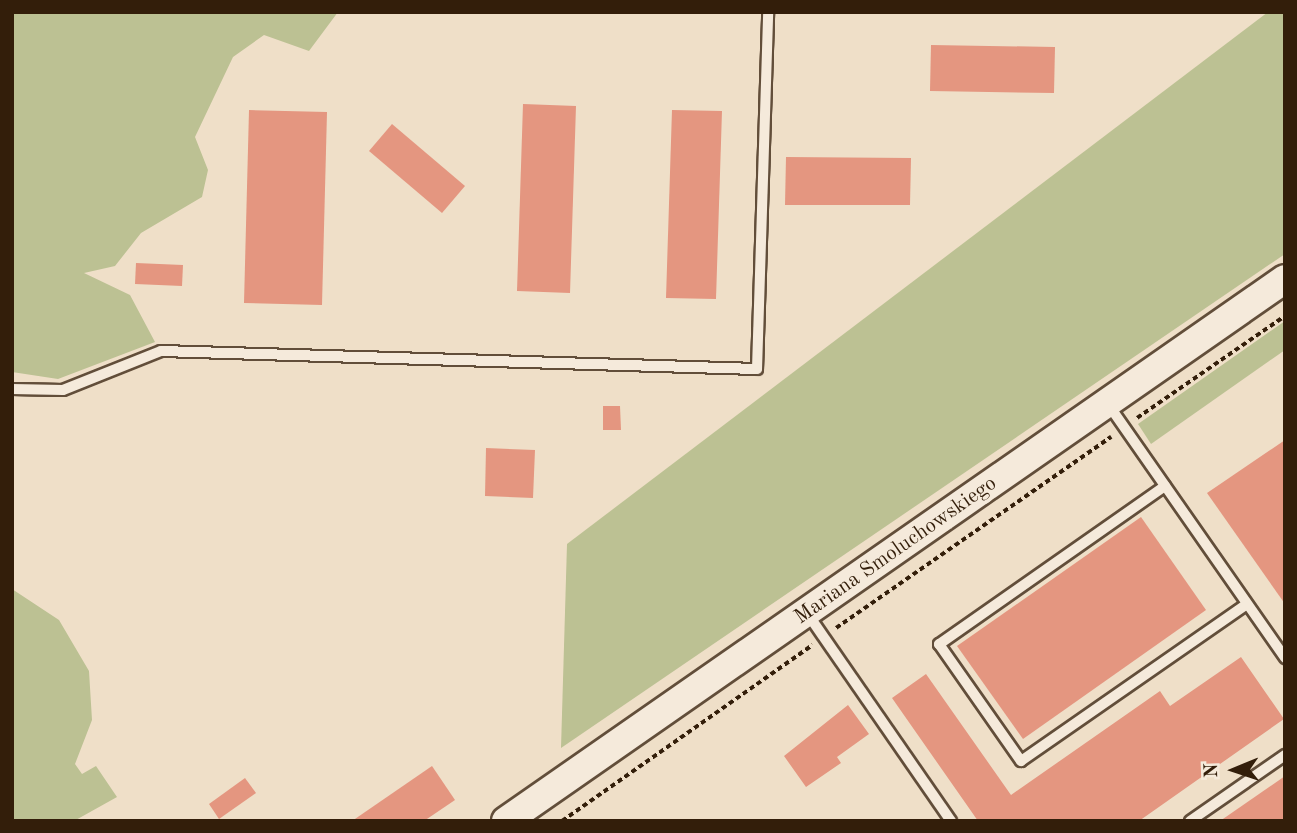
<!DOCTYPE html>
<style>
body{margin:0}
#map{position:relative;width:1297px;height:833px;overflow:hidden;background:#efdfc8;font-family:"Old Standard TT",serif}
div>[style]{position:absolute}
.green>*{inset:0;background:#bcc193}
.building>*{inset:0;background:#e49680}
.path>*{height:3.5px;margin-top:-1.75px;transform-origin:0;background:repeating-linear-gradient(90deg,#331e0a 0 5px,transparent 0 8.5px)}
.roads{filter:drop-shadow(2px 0 #624e3a) drop-shadow(-2px 0 #624e3a) drop-shadow(0 2px #624e3a) drop-shadow(0 -2px #624e3a)}
.service>*{height:10px;margin:-5px;padding:0 5px;transform-origin:5px;border-radius:5px;background:#f5eadb}
.tertiary>*{height:28px;margin:-14px;padding:0 14px;transform-origin:14px;border-radius:14px;background:#f5eadb}
span{translate:-50% -50%;white-space:nowrap;text-align:center;line-height:1.15;-webkit-text-stroke:7px #f5eadb;paint-order:stroke}
.street-label{font-size:21px;color:#331e0a}
.frame{position:absolute;inset:0;border:14px solid #331e0a;pointer-events:none}
.north{position:absolute;left:1199px;top:735px;width:70px;height:70px;-webkit-text-stroke:5px #f5eadb;paint-order:stroke;rotate:268deg;font-size:19px;font-weight:700;line-height:28px;text-align:center;color:#331e0a}
.north::after{content:'';display:block;margin:auto;width:24px;height:32px;background:#331e0a;clip-path:polygon(50% 0,100% 100%,50% 72%,0 100%)}
</style>
<div id="map">
<div class="green">
<i style="clip-path:polygon(12px 12px,338px 12px,309px 51px,264px 35px,233px 57px,195px 137px,208px 170px,202px 197px,141px 233px,115px 266px,84px 273px,130px 295px,155px 342px,58px 379px,12px 372px)"></i>
<i style="clip-path:polygon(1268px 12px,1285px 12px,1285px 254px,561px 748px,567px 544px)"></i>
<i style="clip-path:polygon(1285px 321px,1285px 350px,1151px 444px,1138px 424px)"></i>
<i style="clip-path:polygon(12px 589px,59px 620px,89px 671px,92px 720px,75px 764px,82px 774px,96px 766px,117px 797px,74px 821px,12px 821px)"></i>
</div>
<div class="building">
<i style="clip-path:polygon(931px 45px,1055px 47px,1054px 93px,930px 91px)"></i>
<i style="clip-path:polygon(523px 104px,576px 106px,570px 293px,517px 291px)"></i>
<i style="clip-path:polygon(249px 110px,327px 112px,322px 305px,244px 303px)"></i>
<i style="clip-path:polygon(672px 110px,722px 111px,716px 299px,666px 298px)"></i>
<i style="clip-path:polygon(392px 124px,465px 186px,442px 213px,369px 151px)"></i>
<i style="clip-path:polygon(786px 157px,911px 158px,910px 205px,785px 205px)"></i>
<i style="clip-path:polygon(136px 263px,183px 265px,182px 286px,135px 284px)"></i>
<i style="clip-path:polygon(603px 406px,620px 406px,621px 430px,603px 430px)"></i>
<i style="clip-path:polygon(1285px 440px,1285px 604px,1207px 493px)"></i>
<i style="clip-path:polygon(486px 448px,535px 450px,533px 498px,485px 496px)"></i>
<i style="clip-path:polygon(1141px 517px,1206px 610px,1023px 739px,957px 646px)"></i>
<i style="clip-path:polygon(1241px 657px,1284px 719px,1139px 821px,978px 821px,892px 698px,926px 674px,1011px 795px,1160px 691px,1170px 706px)"></i>
<i style="clip-path:polygon(848px 705px,869px 734px,837px 757px,841px 763px,806px 787px,784px 756px)"></i>
<i style="clip-path:polygon(432px 766px,455px 800px,424px 821px,352px 821px)"></i>
<i style="clip-path:polygon(1285px 776px,1285px 821px,1220px 821px)"></i>
<i style="clip-path:polygon(245px 778px,256px 793px,219px 819px,209px 804px)"></i>
</div>
<div class="path">
<i style="left:1137px;top:418px;width:180px;rotate:-34.6deg"></i>
<i style="left:836px;top:628px;width:335px;rotate:-34.8deg"></i>
<i style="left:562px;top:821px;width:306px;rotate:-35.1deg"></i>
</div>
<div class="roads">
<div class="service">
<i style="left:12px;top:389px;width:51px;rotate:1.1deg"></i>
<i style="left:63px;top:390px;width:105px;rotate:-21.7deg"></i>
<i style="left:161px;top:351px;width:596px;rotate:1.73deg"></i>
<i style="left:757px;top:369px;width:357px;rotate:-88.2deg"></i>
<i style="left:1108px;top:404px;width:310px;rotate:55.1deg"></i>
<i style="left:1165px;top:486px;width:276px;rotate:145deg"></i>
<i style="left:939px;top:644px;width:143px;rotate:55deg"></i>
<i style="left:1021px;top:761px;width:275px;rotate:-34.8deg"></i>
<i style="left:807px;top:613px;width:253px;rotate:55.3deg"></i>
<i style="left:1190px;top:821px;width:116px;rotate:-34.8deg"></i>
</div>
<div class="tertiary">
<i style="left:506px;top:821px;width:949px;rotate:-34.83deg"></i>
</div>
</div>
<div class="street-label">
<span style="left:896px;top:551px;rotate:-35deg">Mariana Smoluchowskiego</span>
</div>
<div class="frame"></div>
<div class="north">N</div>
</div>
